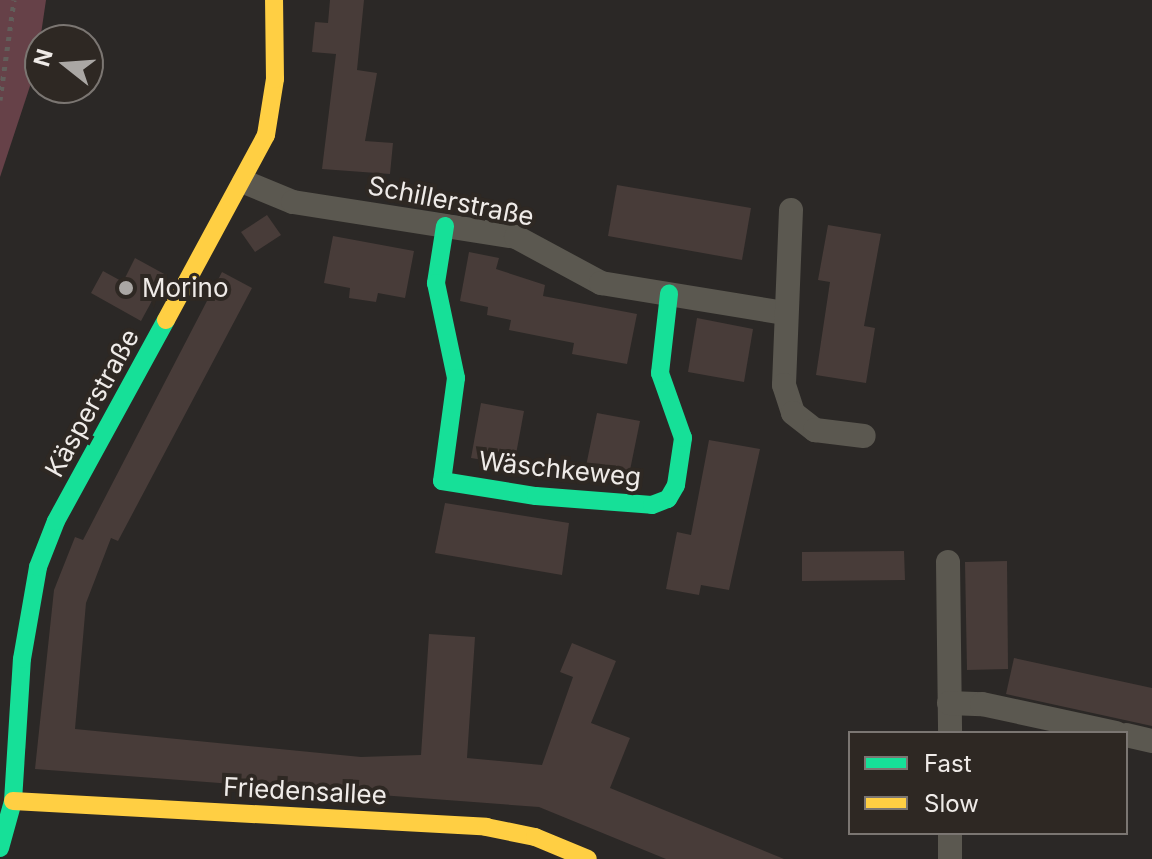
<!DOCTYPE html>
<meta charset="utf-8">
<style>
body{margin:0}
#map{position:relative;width:1152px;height:859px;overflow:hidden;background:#2b2826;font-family:Inter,sans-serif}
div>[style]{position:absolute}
.green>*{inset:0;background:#664148}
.building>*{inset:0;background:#483c39}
.path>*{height:5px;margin-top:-2.5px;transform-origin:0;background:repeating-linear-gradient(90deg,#625f5b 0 4px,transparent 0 10px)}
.street>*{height:24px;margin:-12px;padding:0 12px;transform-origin:12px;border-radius:12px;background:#5b5850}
.fast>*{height:18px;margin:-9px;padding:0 9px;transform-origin:9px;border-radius:9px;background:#16e098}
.slow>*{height:18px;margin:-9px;padding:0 9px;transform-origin:9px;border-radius:9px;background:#ffcf43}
.dots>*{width:22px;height:22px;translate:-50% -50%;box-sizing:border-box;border:4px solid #2e2823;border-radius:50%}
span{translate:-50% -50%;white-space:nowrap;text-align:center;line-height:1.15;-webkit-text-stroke:8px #2e2823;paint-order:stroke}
.street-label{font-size:26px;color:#efebe8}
.poi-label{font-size:26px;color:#efebe8}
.left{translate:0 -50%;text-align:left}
.legend{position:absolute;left:848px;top:731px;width:280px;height:104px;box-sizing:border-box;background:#2e2823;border:2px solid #7b7672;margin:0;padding:10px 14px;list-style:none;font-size:24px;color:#efebe8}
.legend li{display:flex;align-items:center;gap:16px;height:40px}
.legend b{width:40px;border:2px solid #7b7672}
.north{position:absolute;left:24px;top:24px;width:80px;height:80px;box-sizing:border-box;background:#2e2823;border:2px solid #7b7672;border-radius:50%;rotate:287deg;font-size:22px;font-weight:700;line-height:32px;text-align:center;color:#efebe8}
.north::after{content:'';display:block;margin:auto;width:28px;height:36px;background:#aaa7a4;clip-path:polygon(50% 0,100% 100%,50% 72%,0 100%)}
</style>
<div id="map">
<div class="green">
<i style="clip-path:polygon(0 0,46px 0,36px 68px,0 177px)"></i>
</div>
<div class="building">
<i style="clip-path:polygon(330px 0,364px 0,357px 70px,377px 73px,365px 141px,393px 143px,390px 174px,322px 169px,336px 54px,312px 52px,315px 22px,328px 23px)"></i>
<i style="clip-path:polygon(617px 185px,751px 208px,742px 260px,608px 236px)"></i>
<i style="clip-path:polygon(267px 215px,281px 235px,255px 252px,241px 232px)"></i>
<i style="clip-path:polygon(828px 225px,881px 234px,864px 326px,875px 328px,866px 383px,816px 375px,830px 282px,818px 280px)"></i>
<i style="clip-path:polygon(333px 236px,414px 251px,405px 298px,378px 293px,376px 302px,349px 298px,350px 288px,324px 283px)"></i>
<i style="clip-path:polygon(469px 252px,499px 258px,496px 269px,545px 285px,543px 296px,637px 314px,627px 364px,572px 354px,574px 343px,509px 330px,511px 320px,487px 315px,488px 307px,460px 301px)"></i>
<i style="clip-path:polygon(135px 258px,166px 275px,141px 321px,91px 293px,103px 271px,123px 282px)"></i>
<i style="clip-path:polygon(222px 272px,252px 288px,118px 541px,111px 538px,86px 603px,75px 729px,361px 757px,421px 755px,429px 634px,475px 637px,467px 758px,542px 765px,573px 677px,560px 672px,572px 643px,616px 661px,591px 723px,630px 738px,610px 788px,784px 859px,666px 859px,539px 807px,35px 769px,54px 590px,75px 537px,83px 540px)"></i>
<i style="clip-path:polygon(697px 318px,753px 329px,744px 382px,688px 372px)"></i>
<i style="clip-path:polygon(481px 403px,524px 411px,514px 465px,471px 458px)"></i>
<i style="clip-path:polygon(597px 413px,640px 421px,629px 475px,586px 466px)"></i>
<i style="clip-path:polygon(709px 440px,760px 449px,729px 590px,701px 585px,699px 595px,666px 589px,677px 532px,691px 535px)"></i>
<i style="clip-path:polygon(445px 503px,569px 523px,562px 575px,435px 553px)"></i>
<i style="clip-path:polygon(904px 551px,905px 580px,802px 581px,802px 552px)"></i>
<i style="clip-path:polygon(1007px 561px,1008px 669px,967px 670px,965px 562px)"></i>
<i style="clip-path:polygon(1014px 658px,1152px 688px,1152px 726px,1006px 694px)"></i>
</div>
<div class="path">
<i style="left:0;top:100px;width:101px;rotate:-82deg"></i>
</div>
<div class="street">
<i style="left:244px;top:182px;width:53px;rotate:22.2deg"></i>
<i style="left:293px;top:202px;width:226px;rotate:8.9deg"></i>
<i style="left:516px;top:237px;width:97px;rotate:28.4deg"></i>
<i style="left:601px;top:283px;width:185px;rotate:9.3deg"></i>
<i style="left:791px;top:210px;width:175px;rotate:92.3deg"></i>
<i style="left:784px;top:385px;width:29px;rotate:72deg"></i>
<i style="left:793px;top:413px;width:28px;rotate:38deg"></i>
<i style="left:815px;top:430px;width:49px;rotate:7deg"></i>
<i style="left:948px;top:562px;width:171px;rotate:89.3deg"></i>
<i style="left:949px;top:703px;width:33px;rotate:2deg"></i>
<i style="left:982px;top:704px;width:137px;rotate:12.2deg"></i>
<i style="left:1126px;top:735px;width:27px;rotate:13deg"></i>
<i style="left:950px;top:833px;width:26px;rotate:90deg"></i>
</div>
<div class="fast">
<i style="left:445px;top:226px;width:58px;rotate:99deg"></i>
<i style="left:436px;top:283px;width:97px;rotate:78.1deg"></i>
<i style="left:456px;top:378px;width:104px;rotate:97.7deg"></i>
<i style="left:442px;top:481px;width:95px;rotate:9.1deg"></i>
<i style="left:536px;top:496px;width:116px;rotate:4.4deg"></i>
<i style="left:652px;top:505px;width:17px;rotate:-21deg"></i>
<i style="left:668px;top:499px;width:16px;rotate:-60deg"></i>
<i style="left:676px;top:485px;width:48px;rotate:-81.5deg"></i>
<i style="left:683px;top:438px;width:69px;rotate:-109.5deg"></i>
<i style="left:660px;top:373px;width:80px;rotate:-83.5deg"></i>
<i style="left:0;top:848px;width:49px;rotate:-74.5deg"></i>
<i style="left:13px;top:801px;width:142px;rotate:-86.4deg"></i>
<i style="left:22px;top:659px;width:93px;rotate:-80.1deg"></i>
<i style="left:38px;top:567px;width:49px;rotate:-68.6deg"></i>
<i style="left:56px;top:521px;width:229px;rotate:-61.3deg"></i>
</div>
<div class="slow">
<i style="left:166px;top:320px;width:210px;rotate:-61.6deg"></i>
<i style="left:266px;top:135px;width:57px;rotate:-80.9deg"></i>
<i style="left:275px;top:79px;width:79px;rotate:-90.7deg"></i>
<i style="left:13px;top:801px;width:474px;rotate:3.1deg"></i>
<i style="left:486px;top:827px;width:50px;rotate:11.5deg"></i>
<i style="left:535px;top:837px;width:57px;rotate:22.5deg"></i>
</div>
<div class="dots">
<i style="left:126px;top:288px;background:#aaa7a4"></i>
</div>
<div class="street-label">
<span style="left:451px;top:201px;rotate:11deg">Schillerstraße</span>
<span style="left:92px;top:403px;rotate:-61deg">Käsperstraße</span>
<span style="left:560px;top:469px;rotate:6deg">Wäschkeweg</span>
<span style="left:305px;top:791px;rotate:3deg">Friedensallee</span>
</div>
<div class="poi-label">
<span class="left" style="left:142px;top:288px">Morino</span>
</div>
<ul class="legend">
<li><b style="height:10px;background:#16e098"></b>Fast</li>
<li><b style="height:10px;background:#ffcf43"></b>Slow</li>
</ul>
<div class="north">N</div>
</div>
